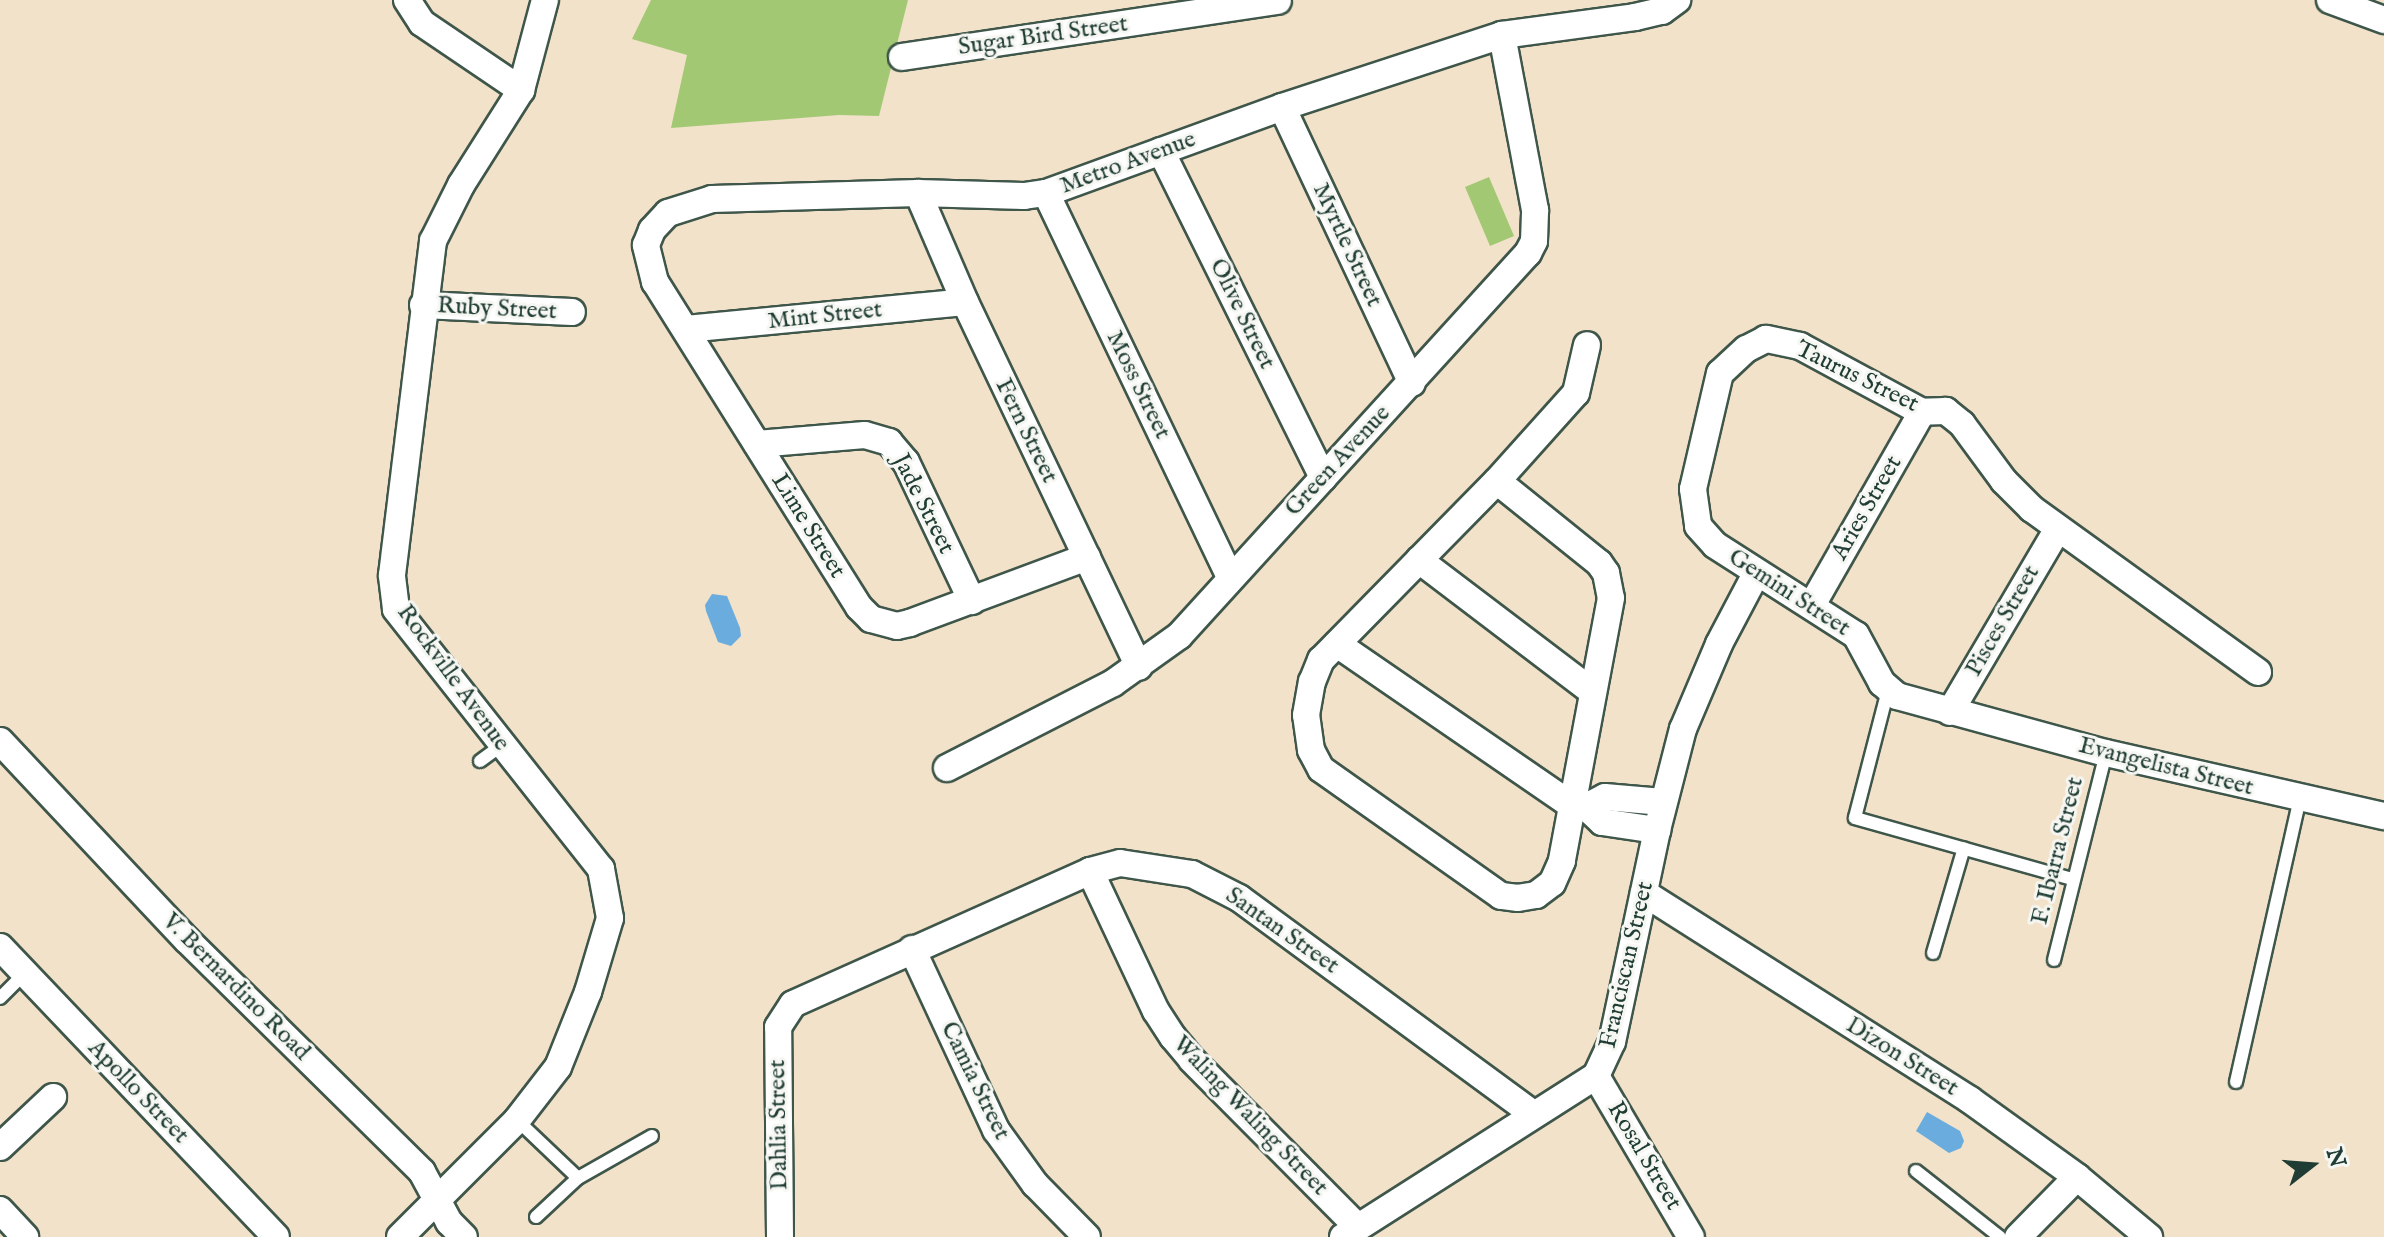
<!DOCTYPE html>
<style>
body{margin:0}
#map{position:relative;width:2384px;height:1237px;overflow:hidden;background:#f2e2c9;font-family:"IM FELL English",serif}
div>[style]{position:absolute}
.green>*{inset:0;background:#a2c873}
.water>*{inset:0;background:#6aacde}
.roads{filter:drop-shadow(2px 0 #3f564a) drop-shadow(-2px 0 #3f564a) drop-shadow(0 2px #3f564a) drop-shadow(0 -2px #3f564a)}
.lane>*{height:12px;margin:-6px;padding:0 6px;transform-origin:6px;border-radius:6px;background:#fff}
.street>*{height:26px;margin:-13px;padding:0 13px;transform-origin:13px;border-radius:13px;background:#fff}
span{translate:-50% -50%;white-space:nowrap;text-align:center;line-height:1.15;-webkit-text-stroke:6px #f6f6f2;paint-order:stroke}
.street-label{font-size:24px;color:#1f3d34}
.north{position:absolute;left:2272px;top:1125px;width:80px;height:80px;-webkit-text-stroke:6px #f6f6f2;paint-order:stroke;rotate:73deg;font-size:22px;font-weight:700;line-height:32px;text-align:center;color:#1f3d34}
.north::after{content:'';display:block;margin:auto;width:28px;height:36px;background:#1f3d34;clip-path:polygon(50% 0,100% 100%,50% 72%,0 100%)}
</style>
<div id="map">
<div class="green">
<i style="clip-path:polygon(651px 0,908px 0,879px 116px,839px 115px,671px 128px,687px 55px,632px 39px)"></i>
<i style="clip-path:polygon(1489px 177px,1514px 236px,1490px 246px,1465px 187px)"></i>
</div>
<div class="water">
<i style="clip-path:polygon(712px 594px,727px 596px,740px 628px,741px 636px,731px 646px,718px 642px,706px 611px,705px 605px)"></i>
<i style="clip-path:polygon(1927px 1112px,1960px 1131px,1964px 1141px,1961px 1148px,1949px 1153px,1916px 1131px)"></i>
</div>
<div class="roads">
<div class="lane">
<i style="left:1888px;top:690px;width:132px;rotate:104.5deg"></i>
<i style="left:1855px;top:818px;width:225px;rotate:15.7deg"></i>
<i style="left:480px;top:761px;width:26px;rotate:-36deg"></i>
<i style="left:1933px;top:953px;width:109px;rotate:-73.6deg"></i>
<i style="left:2054px;top:960px;width:213px;rotate:-75.9deg"></i>
<i style="left:0;top:998px;width:35px;rotate:-45deg"></i>
<i style="left:2236px;top:1082px;width:290px;rotate:-77.3deg"></i>
<i style="left:517px;top:1120px;width:84px;rotate:43.6deg"></i>
<i style="left:1916px;top:1171px;width:107px;rotate:38.2deg"></i>
<i style="left:536px;top:1217px;width:57px;rotate:-42.9deg"></i>
<i style="left:578px;top:1178px;width:85px;rotate:-29.6deg"></i>
</div>
<div class="street">
<i style="left:407px;top:0;width:27px;rotate:57deg"></i>
<i style="left:422px;top:23px;width:120px;rotate:34.1deg"></i>
<i style="left:2330px;top:0;width:58px;rotate:20.3deg"></i>
<i style="left:902px;top:57px;width:380px;rotate:-8.5deg"></i>
<i style="left:1282px;top:107px;width:305px;rotate:64.8deg"></i>
<i style="left:1161px;top:151px;width:365px;rotate:63.6deg"></i>
<i style="left:918px;top:193px;width:119px;rotate:66.7deg"></i>
<i style="left:965px;top:302px;width:404px;rotate:64.5deg"></i>
<i style="left:1046px;top:193px;width:426px;rotate:64.4deg"></i>
<i style="left:423px;top:305px;width:149px;rotate:2.7deg"></i>
<i style="left:686px;top:329px;width:280px;rotate:-5.5deg"></i>
<i style="left:757px;top:444px;width:108px;rotate:-4.8deg"></i>
<i style="left:865px;top:435px;width:25px;rotate:16deg"></i>
<i style="left:889px;top:442px;width:26px;rotate:50deg"></i>
<i style="left:906px;top:462px;width:154px;rotate:64.6deg"></i>
<i style="left:1497px;top:481px;width:131px;rotate:38.8deg"></i>
<i style="left:1599px;top:563px;width:12px;rotate:55deg"></i>
<i style="left:1606px;top:573px;width:25px;rotate:79deg"></i>
<i style="left:1611px;top:598px;width:268px;rotate:100.6deg"></i>
<i style="left:1562px;top:861px;width:24px;rotate:114deg"></i>
<i style="left:1552px;top:883px;width:20px;rotate:143deg"></i>
<i style="left:1536px;top:895px;width:18px;rotate:171deg"></i>
<i style="left:1518px;top:898px;width:17px;rotate:-173deg"></i>
<i style="left:1501px;top:896px;width:220px;rotate:-144.8deg"></i>
<i style="left:1321px;top:769px;width:21px;rotate:-118deg"></i>
<i style="left:1311px;top:750px;width:35px;rotate:-98deg"></i>
<i style="left:1306px;top:715px;width:34px;rotate:-80deg"></i>
<i style="left:1312px;top:682px;width:24px;rotate:-68deg"></i>
<i style="left:1321px;top:660px;width:251px;rotate:-45.5deg"></i>
<i style="left:1497px;top:481px;width:118px;rotate:-48.1deg"></i>
<i style="left:1576px;top:393px;width:49px;rotate:-77.1deg"></i>
<i style="left:1087px;top:557px;width:189px;rotate:159.6deg"></i>
<i style="left:910px;top:623px;width:13px;rotate:167deg"></i>
<i style="left:897px;top:626px;width:27px;rotate:-165deg"></i>
<i style="left:871px;top:619px;width:17px;rotate:-135deg"></i>
<i style="left:859px;top:607px;width:384px;rotate:-122.1deg"></i>
<i style="left:655px;top:282px;width:38px;rotate:-104deg"></i>
<i style="left:646px;top:245px;width:16px;rotate:-68deg"></i>
<i style="left:652px;top:230px;width:23px;rotate:-47deg"></i>
<i style="left:668px;top:213px;width:46px;rotate:-17.7deg"></i>
<i style="left:712px;top:199px;width:206px;rotate:-1.7deg"></i>
<i style="left:918px;top:193px;width:106px;rotate:1.6deg"></i>
<i style="left:1024px;top:196px;width:22px;rotate:-8deg"></i>
<i style="left:1046px;top:193px;width:251px;rotate:-20deg"></i>
<i style="left:1282px;top:107px;width:231px;rotate:-18.1deg"></i>
<i style="left:1502px;top:35px;width:134px;rotate:-7.7deg"></i>
<i style="left:1635px;top:17px;width:28px;rotate:-13deg"></i>
<i style="left:1662px;top:11px;width:19px;rotate:-36deg"></i>
<i style="left:1419px;top:560px;width:218px;rotate:37.2deg"></i>
<i style="left:1812px;top:605px;width:222px;rotate:-60.3deg"></i>
<i style="left:1337px;top:644px;width:286px;rotate:34.5deg"></i>
<i style="left:1573px;top:806px;width:13px;rotate:4deg"></i>
<i style="left:1586px;top:807px;width:21px;rotate:-28deg"></i>
<i style="left:1605px;top:797px;width:58px;rotate:4.9deg"></i>
<i style="left:2258px;top:672px;width:279px;rotate:-144.2deg"></i>
<i style="left:2032px;top:509px;width:40px;rotate:-135deg"></i>
<i style="left:2004px;top:481px;width:71px;rotate:-126.4deg"></i>
<i style="left:1962px;top:424px;width:21px;rotate:-141deg"></i>
<i style="left:1946px;top:411px;width:24px;rotate:178deg"></i>
<i style="left:1922px;top:412px;width:139px;rotate:-151.6deg"></i>
<i style="left:1800px;top:346px;width:35px;rotate:-168deg"></i>
<i style="left:1766px;top:339px;width:22px;rotate:153deg"></i>
<i style="left:1746px;top:349px;width:35px;rotate:137deg"></i>
<i style="left:1720px;top:373px;width:119px;rotate:103.1deg"></i>
<i style="left:1693px;top:489px;width:37px;rotate:82deg"></i>
<i style="left:1698px;top:526px;width:25px;rotate:48deg"></i>
<i style="left:1715px;top:545px;width:167px;rotate:32.6deg"></i>
<i style="left:1856px;top:635px;width:55px;rotate:61.6deg"></i>
<i style="left:1882px;top:683px;width:20px;rotate:41deg"></i>
<i style="left:1897px;top:696px;width:217px;rotate:15.3deg"></i>
<i style="left:2106px;top:753px;width:285px;rotate:12.8deg"></i>
<i style="left:1950px;top:712px;width:211px;rotate:-59.5deg"></i>
<i style="left:0;top:741px;width:273px;rotate:46.8deg"></i>
<i style="left:187px;top:940px;width:330px;rotate:44.6deg"></i>
<i style="left:422px;top:1172px;width:57px;rotate:61.6deg"></i>
<i style="left:449px;top:1222px;width:21px;rotate:45deg"></i>
<i style="left:947px;top:768px;width:186px;rotate:-27.1deg"></i>
<i style="left:1113px;top:683px;width:81px;rotate:-35.5deg"></i>
<i style="left:1179px;top:636px;width:518px;rotate:-47.66deg"></i>
<i style="left:1528px;top:253px;width:13px;rotate:-63deg"></i>
<i style="left:1534px;top:241px;width:31px;rotate:-88deg"></i>
<i style="left:1535px;top:210px;width:178px;rotate:-100.7deg"></i>
<i style="left:1586px;top:807px;width:22px;rotate:43deg"></i>
<i style="left:1602px;top:822px;width:56px;rotate:8.3deg"></i>
<i style="left:1090px;top:871px;width:155px;rotate:64.8deg"></i>
<i style="left:1156px;top:1011px;width:31px;rotate:57deg"></i>
<i style="left:1173px;top:1037px;width:30px;rotate:50deg"></i>
<i style="left:1192px;top:1060px;width:233px;rotate:45.2deg"></i>
<i style="left:1644px;top:893px;width:386px;rotate:32.4deg"></i>
<i style="left:1970px;top:1100px;width:132px;rotate:35.7deg"></i>
<i style="left:2077px;top:1177px;width:94px;rotate:39.8deg"></i>
<i style="left:0;top:947px;width:400px;rotate:46.4deg"></i>
<i style="left:912px;top:949px;width:200px;rotate:65.1deg"></i>
<i style="left:996px;top:1130px;width:67px;rotate:54.2deg"></i>
<i style="left:1035px;top:1184px;width:74px;rotate:45.5deg"></i>
<i style="left:1596px;top:1076px;width:187px;rotate:59.5deg"></i>
<i style="left:0;top:1147px;width:73px;rotate:-43.3deg"></i>
<i style="left:0;top:1210px;width:37px;rotate:47deg"></i>
<i style="left:400px;top:1237px;width:165px;rotate:-45deg"></i>
<i style="left:517px;top:1120px;width:67px;rotate:-52.3deg"></i>
<i style="left:558px;top:1067px;width:81px;rotate:-68.2deg"></i>
<i style="left:588px;top:992px;width:77px;rotate:-73.4deg"></i>
<i style="left:610px;top:918px;width:50px;rotate:-100.4deg"></i>
<i style="left:601px;top:869px;width:331px;rotate:-128.3deg"></i>
<i style="left:396px;top:609px;width:34px;rotate:-97deg"></i>
<i style="left:392px;top:575px;width:337px;rotate:-83deg"></i>
<i style="left:433px;top:241px;width:63px;rotate:-63.4deg"></i>
<i style="left:461px;top:185px;width:112px;rotate:-57.7deg"></i>
<i style="left:521px;top:90px;width:93px;rotate:-75.1deg"></i>
<i style="left:780px;top:1237px;width:210px;rotate:-90.5deg"></i>
<i style="left:778px;top:1027px;width:27px;rotate:-57deg"></i>
<i style="left:793px;top:1004px;width:325px;rotate:-24.1deg"></i>
<i style="left:1090px;top:871px;width:31px;rotate:-15deg"></i>
<i style="left:1120px;top:863px;width:73px;rotate:8.7deg"></i>
<i style="left:1192px;top:874px;width:53px;rotate:27.1deg"></i>
<i style="left:1239px;top:898px;width:365px;rotate:36.3deg"></i>
<i style="left:1343px;top:1237px;width:300px;rotate:-32.5deg"></i>
<i style="left:1596px;top:1076px;width:38px;rotate:-65deg"></i>
<i style="left:1612px;top:1042px;width:217px;rotate:-78deg"></i>
<i style="left:1657px;top:830px;width:104px;rotate:-75.6deg"></i>
<i style="left:1683px;top:729px;width:92px;rotate:-67deg"></i>
<i style="left:1719px;top:644px;width:81px;rotate:-62.2deg"></i>
<i style="left:2018px;top:1237px;width:84px;rotate:-45.5deg"></i>
</div>
</div>
<div class="street-label">
<span style="left:1043px;top:36px;rotate:-8deg">Sugar Bird Street</span>
<span style="left:1128px;top:163px;rotate:-20deg">Metro Avenue</span>
<span style="left:1347px;top:245px;rotate:65deg">Myrtle Street</span>
<span style="left:497px;top:309px;rotate:3deg">Ruby Street</span>
<span style="left:1242px;top:314px;rotate:64deg">Olive Street</span>
<span style="left:825px;top:316px;rotate:-6deg">Mint Street</span>
<span style="left:1857px;top:377px;rotate:26deg">Taurus Street</span>
<span style="left:1138px;top:385px;rotate:64deg">Moss Street</span>
<span style="left:1026px;top:431px;rotate:64deg">Fern Street</span>
<span style="left:1338px;top:461px;rotate:-47deg">Green Avenue</span>
<span style="left:923px;top:504px;rotate:63deg">Jade Street</span>
<span style="left:1867px;top:508px;rotate:-60deg">Aries Street</span>
<span style="left:808px;top:526px;rotate:58deg">Lime Street</span>
<span style="left:1789px;top:593px;rotate:33deg">Gemini Street</span>
<span style="left:2003px;top:621px;rotate:-60deg">Pisces Street</span>
<span style="left:453px;top:678px;rotate:54deg">Rockville Avenue</span>
<span style="left:2166px;top:767px;rotate:14deg">Evangelista Street</span>
<span style="left:2058px;top:851px;rotate:-76deg">F. Ibarra Street</span>
<span style="left:1282px;top:931px;rotate:35deg">Santan Street</span>
<span style="left:1627px;top:965px;rotate:-77deg">Franciscan Street</span>
<span style="left:236px;top:987px;rotate:45deg">V. Bernardino Road</span>
<span style="left:1902px;top:1057px;rotate:32deg">Dizon Street</span>
<span style="left:975px;top:1081px;rotate:64deg">Camia Street</span>
<span style="left:138px;top:1092px;rotate:46deg">Apollo Street</span>
<span style="left:1250px;top:1116px;rotate:46deg">Waling Waling Street</span>
<span style="left:779px;top:1125px;rotate:-91deg">Dahlia Street</span>
<span style="left:1644px;top:1156px;rotate:59deg">Rosal Street</span>
</div>
<div class="north">N</div>
</div>
